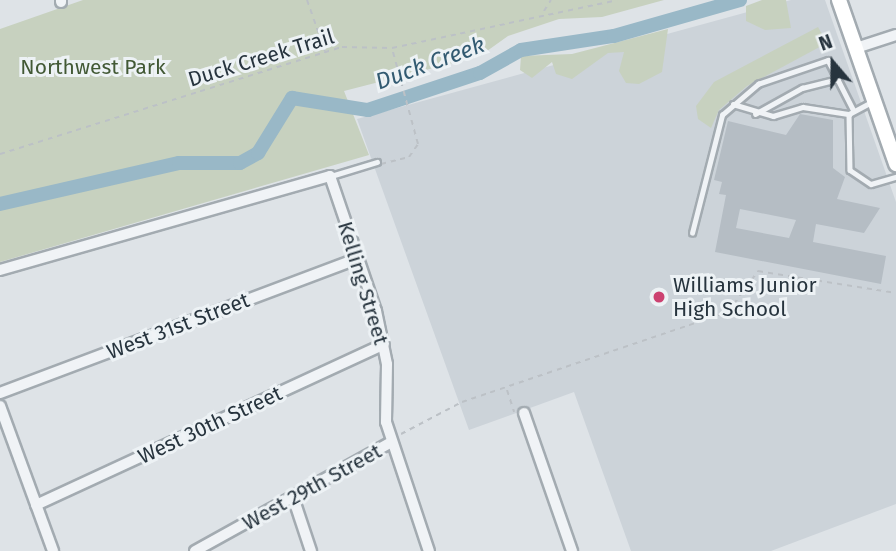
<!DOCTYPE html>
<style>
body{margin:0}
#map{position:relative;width:896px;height:551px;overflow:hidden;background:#dee3e7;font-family:"Fira Sans",sans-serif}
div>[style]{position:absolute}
.built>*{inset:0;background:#ccd3d9}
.green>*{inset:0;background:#c7d1bf}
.river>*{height:14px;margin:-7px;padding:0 7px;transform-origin:7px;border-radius:7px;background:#99b8c7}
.building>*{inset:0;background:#b5bdc4}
.path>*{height:2px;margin-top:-1px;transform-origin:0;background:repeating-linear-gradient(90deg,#bcc1c6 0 5px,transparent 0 10px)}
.roads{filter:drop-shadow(2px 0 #a3abb1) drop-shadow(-2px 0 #a3abb1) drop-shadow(0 2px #a3abb1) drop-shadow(0 -2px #a3abb1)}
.lane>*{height:4.5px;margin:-2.25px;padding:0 2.25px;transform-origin:2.25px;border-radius:2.25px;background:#f0f3f6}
.street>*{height:10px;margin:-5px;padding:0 5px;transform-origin:5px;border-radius:5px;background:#f0f3f6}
.secondary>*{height:14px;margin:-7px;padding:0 7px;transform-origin:7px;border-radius:7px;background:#fff}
.dots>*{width:19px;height:19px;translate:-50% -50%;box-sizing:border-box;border:4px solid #edf2f5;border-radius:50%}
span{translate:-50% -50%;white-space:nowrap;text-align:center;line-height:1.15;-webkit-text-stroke:6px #edf2f5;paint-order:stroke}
.street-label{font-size:21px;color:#27343e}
.park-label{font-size:21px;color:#425935}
.poi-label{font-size:21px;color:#27343e}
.left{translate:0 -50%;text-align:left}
.water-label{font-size:23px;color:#325a71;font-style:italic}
.north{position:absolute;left:798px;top:28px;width:70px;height:70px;-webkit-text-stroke:5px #edf2f5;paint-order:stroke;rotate:340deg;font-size:19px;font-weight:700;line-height:28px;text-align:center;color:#27343e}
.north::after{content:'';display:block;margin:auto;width:24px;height:32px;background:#27343e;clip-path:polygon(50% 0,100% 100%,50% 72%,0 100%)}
</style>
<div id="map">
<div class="built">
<i style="clip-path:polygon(791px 0,825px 0,896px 202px,896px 504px,771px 551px,631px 551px,574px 392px,469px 430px,357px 119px)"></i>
</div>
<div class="green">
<i style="clip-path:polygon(83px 0,664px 0,602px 17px,559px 19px,508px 36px,480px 56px,344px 91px,369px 155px,0 262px,0 29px)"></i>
<i style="clip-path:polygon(762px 0,786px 0,791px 28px,765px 30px,746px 21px,746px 6px)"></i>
<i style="clip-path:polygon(818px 27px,827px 43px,747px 86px,719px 110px,711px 128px,698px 119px,696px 106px,714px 82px)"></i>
<i style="clip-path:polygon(668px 29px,662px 72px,639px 84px,626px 83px,619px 71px,624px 52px,608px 53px,572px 79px,556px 74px,552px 62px,532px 78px,520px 70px,521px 56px,572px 54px)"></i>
</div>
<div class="river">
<i style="left:0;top:204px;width:184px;rotate:-12.9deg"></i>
<i style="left:179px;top:163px;width:61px"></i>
<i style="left:240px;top:163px;width:21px;rotate:-29deg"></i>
<i style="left:258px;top:153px;width:65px;rotate:-58.3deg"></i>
<i style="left:292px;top:98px;width:77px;rotate:9deg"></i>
<i style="left:368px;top:110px;width:118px;rotate:-18.3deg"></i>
<i style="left:480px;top:73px;width:47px;rotate:-29.3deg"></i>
<i style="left:521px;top:50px;width:94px;rotate:-8.6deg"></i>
<i style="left:614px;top:36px;width:131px;rotate:-15.9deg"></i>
</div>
<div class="building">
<i style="clip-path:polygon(evenodd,800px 114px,833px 120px,833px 168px,845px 177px,837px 199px,880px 208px,864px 233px,816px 224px,813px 242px,886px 256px,881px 284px,715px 252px,726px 195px,719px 194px,722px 182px,714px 180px,728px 121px,786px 135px,800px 114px,740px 209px,796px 220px,789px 238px,736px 228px,740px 209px)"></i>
</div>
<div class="path">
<i style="left:307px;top:0;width:54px;rotate:70.6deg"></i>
<i style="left:544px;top:11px;width:13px;rotate:-58deg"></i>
<i style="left:0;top:154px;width:358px;rotate:-17.4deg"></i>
<i style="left:342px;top:47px;width:50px;rotate:1.1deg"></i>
<i style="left:392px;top:48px;width:230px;rotate:-12deg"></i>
<i style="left:381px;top:164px;width:29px;rotate:-14deg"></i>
<i style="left:409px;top:157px;width:16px;rotate:-55deg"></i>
<i style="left:418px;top:144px;width:99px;rotate:-105.2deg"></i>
<i style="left:507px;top:390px;width:23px;rotate:72deg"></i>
<i style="left:401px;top:434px;width:69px;rotate:-27.7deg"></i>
<i style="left:462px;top:402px;width:281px;rotate:-18.7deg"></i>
<i style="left:728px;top:312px;width:51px;rotate:-53.8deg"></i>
<i style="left:758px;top:271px;width:140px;rotate:9.1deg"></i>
</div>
<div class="roads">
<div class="lane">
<i style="left:733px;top:104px;width:42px;rotate:16.7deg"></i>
<i style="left:773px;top:116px;width:31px;rotate:-17deg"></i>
<i style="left:803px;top:107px;width:47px;rotate:8.7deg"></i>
<i style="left:849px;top:114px;width:24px;rotate:-28deg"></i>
<i style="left:755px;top:114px;width:54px;rotate:-29deg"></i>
<i style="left:802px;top:88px;width:37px;rotate:-14deg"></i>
<i style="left:849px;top:114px;width:56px;rotate:89deg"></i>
<i style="left:850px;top:170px;width:25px;rotate:34deg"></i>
<i style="left:871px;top:184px;width:26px;rotate:-16deg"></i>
<i style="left:331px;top:176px;width:48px;rotate:-16.9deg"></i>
<i style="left:692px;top:233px;width:122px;rotate:-75.7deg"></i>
<i style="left:722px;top:115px;width:48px;rotate:-40.7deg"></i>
<i style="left:758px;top:84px;width:74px;rotate:-18.9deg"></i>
<i style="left:828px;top:60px;width:57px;rotate:63deg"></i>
</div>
<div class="street">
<i style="left:61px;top:0;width:2px;rotate:90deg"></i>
<i style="left:856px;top:48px;width:42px;rotate:-18deg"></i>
<i style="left:0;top:270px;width:343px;rotate:-15.9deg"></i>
<i style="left:330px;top:176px;width:143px;rotate:71.2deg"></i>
<i style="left:376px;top:311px;width:54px;rotate:78.3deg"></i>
<i style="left:387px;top:364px;width:58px;rotate:91deg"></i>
<i style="left:386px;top:422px;width:136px;rotate:71.6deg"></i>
<i style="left:0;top:393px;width:380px;rotate:-20.6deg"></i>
<i style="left:0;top:406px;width:154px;rotate:69.9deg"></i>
<i style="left:524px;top:413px;width:146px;rotate:70.8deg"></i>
<i style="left:293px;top:497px;width:57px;rotate:71.6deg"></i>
<i style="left:36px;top:505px;width:383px;rotate:-24.8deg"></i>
<i style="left:195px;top:551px;width:225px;rotate:-29deg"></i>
</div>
<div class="secondary">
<i style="left:839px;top:0;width:174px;rotate:70.8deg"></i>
</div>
</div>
<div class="dots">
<i style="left:659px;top:297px;background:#cc4271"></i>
</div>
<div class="street-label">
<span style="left:261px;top:58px;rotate:-17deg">Duck Creek Trail</span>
<span style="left:363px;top:283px;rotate:73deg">Kelling Street</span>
<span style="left:178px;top:326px;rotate:-21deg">West 31st Street</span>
<span style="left:210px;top:425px;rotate:-25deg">West 30th Street</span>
<span style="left:312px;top:487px;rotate:-29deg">West 29th Street</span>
</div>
<div class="park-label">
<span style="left:93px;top:67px">Northwest Park</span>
</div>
<div class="poi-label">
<span class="left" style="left:673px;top:297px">Williams Junior<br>High School</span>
</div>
<div class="water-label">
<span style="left:430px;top:63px;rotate:-20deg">Duck Creek</span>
</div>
<div class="north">N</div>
</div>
